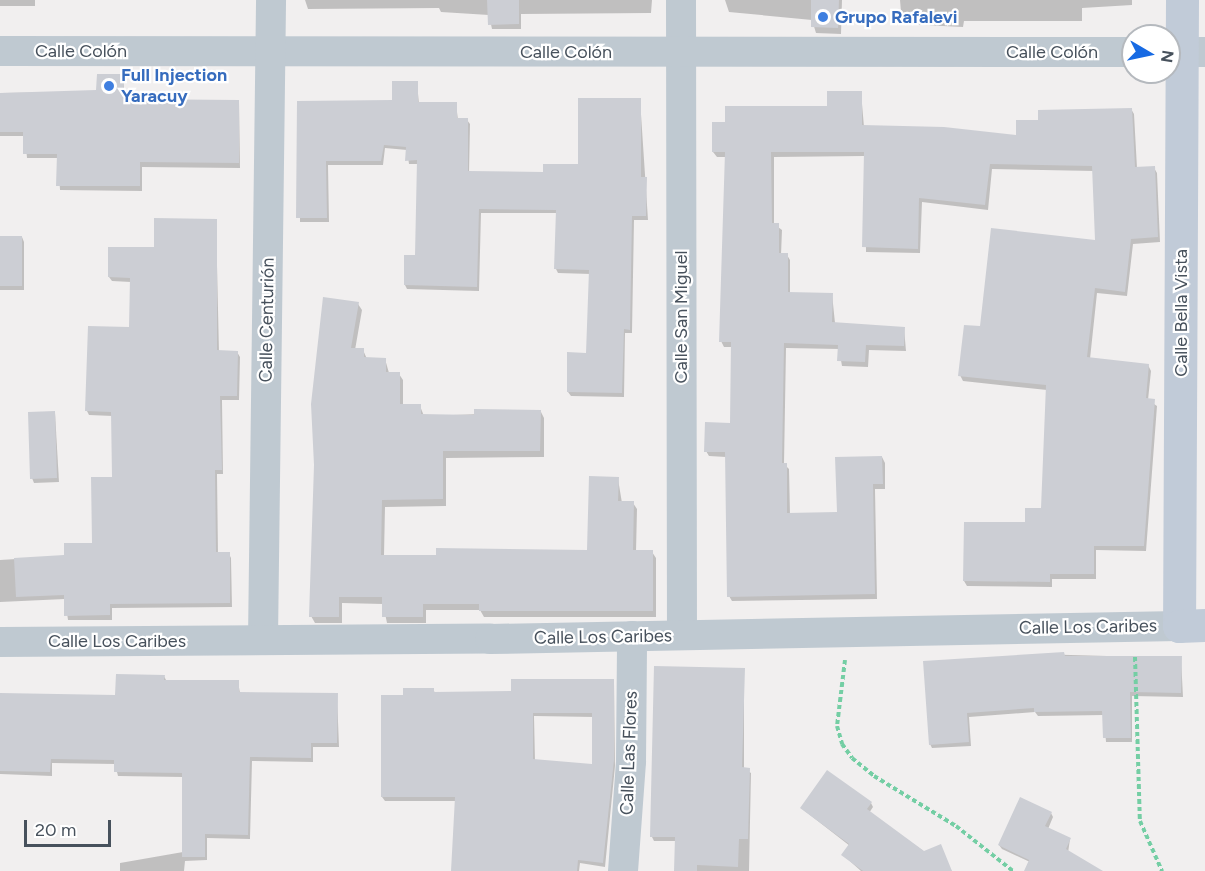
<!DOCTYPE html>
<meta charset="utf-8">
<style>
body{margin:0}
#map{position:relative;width:1205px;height:871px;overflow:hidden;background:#f1efef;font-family:Figtree,sans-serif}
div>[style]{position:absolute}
.shadow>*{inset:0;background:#0003}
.building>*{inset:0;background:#ccced4}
.path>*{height:4px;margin-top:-2px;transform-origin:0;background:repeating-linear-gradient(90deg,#74cea4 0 4.5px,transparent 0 7.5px)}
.street>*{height:30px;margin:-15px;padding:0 15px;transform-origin:15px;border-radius:15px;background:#bfc9d1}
.secondary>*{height:33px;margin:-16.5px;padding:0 16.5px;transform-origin:16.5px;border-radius:16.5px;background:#c1cbd8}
.dots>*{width:16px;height:16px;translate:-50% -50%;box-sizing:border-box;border:3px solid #fff;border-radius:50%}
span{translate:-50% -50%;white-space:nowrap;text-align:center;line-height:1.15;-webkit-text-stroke:4.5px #fff;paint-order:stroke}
.shop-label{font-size:18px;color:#366cbe;font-weight:700}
.left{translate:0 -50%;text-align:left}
.street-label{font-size:18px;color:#47515c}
.north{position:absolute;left:1121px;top:24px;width:60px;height:60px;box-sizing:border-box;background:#fff;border:2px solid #b5b9be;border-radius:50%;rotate:99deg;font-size:16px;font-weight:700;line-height:24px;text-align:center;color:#47515c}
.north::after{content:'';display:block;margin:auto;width:21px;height:27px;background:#176ae3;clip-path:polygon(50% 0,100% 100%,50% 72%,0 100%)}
.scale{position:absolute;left:24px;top:820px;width:87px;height:27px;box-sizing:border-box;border:3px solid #47515c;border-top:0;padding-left:8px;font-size:18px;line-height:21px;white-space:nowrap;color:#47515c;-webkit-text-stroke:4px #fff;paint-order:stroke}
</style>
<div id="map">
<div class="shadow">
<i style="clip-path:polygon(0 0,35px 0,35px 6px,0 6px)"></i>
<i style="clip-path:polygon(305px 0,652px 0,651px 13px,521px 14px,521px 29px,492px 29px,489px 15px,441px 12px,439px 8px,308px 9px)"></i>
<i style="clip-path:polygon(725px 0,842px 0,841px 34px,816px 33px,812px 20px,729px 12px)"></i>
<i style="clip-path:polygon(900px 0,1132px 0,1132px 5px,1082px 8px,1082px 21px,964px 21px,963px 27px,902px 24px)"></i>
<i style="clip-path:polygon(123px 76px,125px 100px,239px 101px,240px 168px,142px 167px,142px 191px,60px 190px,58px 158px,27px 158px,25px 136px,0 136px,0 93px,98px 92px)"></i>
<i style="clip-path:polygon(417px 83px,419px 104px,456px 104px,458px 120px,467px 120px,470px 124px,469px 173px,544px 173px,579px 166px,640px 99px,648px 220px,634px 220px,632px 333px,625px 333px,624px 397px,571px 396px,568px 392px,587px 354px,591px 274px,558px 273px,556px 269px,557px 213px,481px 213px,479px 291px,407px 289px,405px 285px,405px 256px,417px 256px,418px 164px,409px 164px,407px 150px,385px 148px,383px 165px,328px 165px,329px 222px,300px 222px,299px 103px,394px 102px)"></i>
<i style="clip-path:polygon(861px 92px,864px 127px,1017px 137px,1039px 122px,1131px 109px,1134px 114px,1137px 168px,1154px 168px,1157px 173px,1160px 242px,1133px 244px,1127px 296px,1097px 293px,1090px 359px,1148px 365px,1151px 371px,1148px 400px,1157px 406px,1146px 551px,1096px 550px,1096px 579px,1052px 579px,1052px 587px,967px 586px,964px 581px,1043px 510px,1047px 390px,963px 381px,960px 375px,981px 328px,1097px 242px,1094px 171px,992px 169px,988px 210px,922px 202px,920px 253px,866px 252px,865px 156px,774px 157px,774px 224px,782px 230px,781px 255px,787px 255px,790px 260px,790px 293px,832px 294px,835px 323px,904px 328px,906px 351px,869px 350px,868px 367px,842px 366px,839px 349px,786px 348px,784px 464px,789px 469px,790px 515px,838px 514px,882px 457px,885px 463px,885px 489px,875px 489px,877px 599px,732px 601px,729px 596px,726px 457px,709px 456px,706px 451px,731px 424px,733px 347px,724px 347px,721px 341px,726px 157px,717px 157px,713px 152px,726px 123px,829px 107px)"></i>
<i style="clip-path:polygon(216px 221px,219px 352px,237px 352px,240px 357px,239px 400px,222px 400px,223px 474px,217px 474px,218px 554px,229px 554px,231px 558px,232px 607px,112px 608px,112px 620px,68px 620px,65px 599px,0 602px,0 560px,65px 556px,94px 545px,113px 479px,113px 416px,89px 415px,87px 411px,130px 329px,131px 282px,112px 281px,109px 277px,155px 249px)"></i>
<i style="clip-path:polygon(0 237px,22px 237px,24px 242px,24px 290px,0 290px)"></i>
<i style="clip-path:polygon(358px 304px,362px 310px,355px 350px,363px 350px,367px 359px,385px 359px,389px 373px,399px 374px,403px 380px,403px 406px,420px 406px,424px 416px,541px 412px,544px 418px,544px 457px,446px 458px,446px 506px,385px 507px,384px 556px,588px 552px,618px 479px,622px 503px,633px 503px,637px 509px,636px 552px,652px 552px,656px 558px,656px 617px,484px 617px,480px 610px,426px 610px,426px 623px,387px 623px,383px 604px,342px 603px,342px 623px,315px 623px,311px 616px,315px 465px)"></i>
<i style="clip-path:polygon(55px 413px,59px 482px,34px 483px,32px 478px)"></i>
<i style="clip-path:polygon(1034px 654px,1181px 658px,1183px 697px,1132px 696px,1132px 742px,1106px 742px,1104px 715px,1038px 716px,1035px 712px,969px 717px,971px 746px,932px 748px,930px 744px)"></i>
<i style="clip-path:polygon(744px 670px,744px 769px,751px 773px,749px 871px,675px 871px,677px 841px,654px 841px,652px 837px)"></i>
<i style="clip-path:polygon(164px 676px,167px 682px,238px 682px,240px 693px,337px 695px,339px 747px,313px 747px,313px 762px,252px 761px,250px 839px,207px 838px,207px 860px,185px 861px,184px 871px,120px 871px,120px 863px,183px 852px,183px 777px,118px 776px,115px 764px,52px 763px,52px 776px,0 774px,0 695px,117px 696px)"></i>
<i style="clip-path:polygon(evenodd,614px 681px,615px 766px,605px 867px,580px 863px,579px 871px,453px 871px,456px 801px,385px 801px,382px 797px,404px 696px,433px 689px,435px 693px,512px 692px,614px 681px,534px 716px,594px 717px,593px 766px,535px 761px,534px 716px)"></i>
<i style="clip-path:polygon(871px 803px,873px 807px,869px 813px,952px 871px,861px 871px,843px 855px,850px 846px,801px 808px)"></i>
<i style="clip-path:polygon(1051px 813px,1053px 817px,1048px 829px,1070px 839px,1068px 853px,1100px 871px,1026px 871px,1030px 862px,1002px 849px,999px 845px)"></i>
</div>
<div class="building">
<i style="clip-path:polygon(487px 0,519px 0,519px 24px,488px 25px)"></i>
<i style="clip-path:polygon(811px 0,839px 0,838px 28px,811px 27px)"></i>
<i style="clip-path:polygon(97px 74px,124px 74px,123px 99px,239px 100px,239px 163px,140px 162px,140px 186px,56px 186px,57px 154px,23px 154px,23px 132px,0 132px,0 93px,96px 90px)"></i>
<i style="clip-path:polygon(392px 81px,418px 81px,418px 102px,457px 102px,457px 118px,468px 118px,468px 171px,543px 172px,543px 164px,578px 164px,578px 98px,641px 98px,641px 177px,647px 177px,646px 216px,632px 216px,630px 330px,624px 329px,622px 393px,567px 392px,567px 352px,586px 353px,589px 270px,554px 269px,556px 210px,479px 209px,477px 287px,404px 285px,404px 255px,415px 255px,417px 160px,405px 161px,406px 147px,384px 145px,381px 161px,326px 161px,327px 218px,296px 218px,297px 101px,392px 100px)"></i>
<i style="clip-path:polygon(827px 91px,862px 91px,862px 125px,944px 127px,1016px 135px,1016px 120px,1038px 120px,1038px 110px,1132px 108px,1135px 167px,1155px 166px,1158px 237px,1131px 239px,1125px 292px,1095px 288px,1087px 357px,1149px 364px,1146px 398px,1155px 399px,1144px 546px,1094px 546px,1094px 574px,1050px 574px,1050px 582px,963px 581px,964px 522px,1025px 522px,1025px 508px,1041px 508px,1046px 385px,958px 376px,964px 325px,980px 326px,991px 228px,1095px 240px,1092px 166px,990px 164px,985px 205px,919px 198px,918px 249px,862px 247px,864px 152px,771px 152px,772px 223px,779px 223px,779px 253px,788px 253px,788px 292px,833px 293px,832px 322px,905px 327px,904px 346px,866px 345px,865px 362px,837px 361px,838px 345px,784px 343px,782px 463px,787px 463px,787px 513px,837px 512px,835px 457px,882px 456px,883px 484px,873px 484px,875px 594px,727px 597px,725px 452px,704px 452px,705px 422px,730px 423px,731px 342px,719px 342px,725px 152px,712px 152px,712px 122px,725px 122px,725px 106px,827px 106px)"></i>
<i style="clip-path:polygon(154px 218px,217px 219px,217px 350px,238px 351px,237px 396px,220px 396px,222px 470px,215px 470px,216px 552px,230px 552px,230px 603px,110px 604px,110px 615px,64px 616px,64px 595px,16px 597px,14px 558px,64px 555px,64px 543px,92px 543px,91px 477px,112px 477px,111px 412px,85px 411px,88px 326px,129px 327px,130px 278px,108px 277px,108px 247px,154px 247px)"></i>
<i style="clip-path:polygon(0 236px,22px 236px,22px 286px,0 286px)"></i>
<i style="clip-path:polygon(323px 297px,359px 302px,351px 348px,364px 348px,364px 357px,386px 358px,386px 372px,400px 372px,400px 404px,421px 404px,421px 414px,474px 415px,474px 409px,541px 410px,540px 451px,443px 451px,443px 499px,382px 500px,381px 555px,436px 555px,436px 548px,587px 550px,589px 476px,619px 477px,618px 501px,634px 501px,633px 550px,653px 550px,653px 611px,479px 611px,479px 604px,423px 604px,423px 617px,382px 617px,382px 597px,339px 597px,339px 617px,309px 617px,314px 465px,311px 404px)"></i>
<i style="clip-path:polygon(55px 411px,57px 478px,30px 479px,28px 412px)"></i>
<i style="clip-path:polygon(1064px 652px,1065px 656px,1182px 656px,1181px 693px,1130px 692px,1131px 738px,1103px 738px,1102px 711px,1034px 712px,1034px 708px,967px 713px,969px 742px,929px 745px,923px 661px)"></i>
<i style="clip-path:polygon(654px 666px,745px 668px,742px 767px,750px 768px,748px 839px,739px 839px,738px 867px,697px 865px,697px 871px,674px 871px,675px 837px,650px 837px)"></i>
<i style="clip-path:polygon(116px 674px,165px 675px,164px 680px,239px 680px,239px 692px,338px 693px,337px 743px,311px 743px,311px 758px,250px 757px,248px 835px,205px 834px,205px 857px,182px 857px,182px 773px,114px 772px,114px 760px,51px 759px,50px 772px,0 771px,0 693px,115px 695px)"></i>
<i style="clip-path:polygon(evenodd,511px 679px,614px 679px,614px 760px,603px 863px,578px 860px,577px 871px,451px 871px,455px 797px,381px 797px,381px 695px,403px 695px,403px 688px,434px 688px,434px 692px,511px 691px,511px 679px,533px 713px,592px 713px,592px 764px,533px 759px,533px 713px)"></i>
<i style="clip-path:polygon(827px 770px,872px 802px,867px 809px,924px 851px,941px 844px,952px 871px,863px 871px,841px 855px,849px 844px,800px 808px)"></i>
<i style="clip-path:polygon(1020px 797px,1052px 812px,1045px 826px,1071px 838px,1066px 849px,1103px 871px,1024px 871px,1029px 860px,998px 845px)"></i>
</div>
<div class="path">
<i style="left:1135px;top:657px;width:164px;rotate:88.3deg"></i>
<i style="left:1140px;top:821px;width:55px;rotate:66.3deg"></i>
<i style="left:845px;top:660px;width:66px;rotate:96.9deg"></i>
<i style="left:837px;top:726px;width:19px;rotate:74deg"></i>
<i style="left:842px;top:744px;width:17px;rotate:54deg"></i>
<i style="left:852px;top:758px;width:28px;rotate:39deg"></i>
<i style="left:874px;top:776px;width:96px;rotate:31.4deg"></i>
<i style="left:956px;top:826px;width:73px;rotate:38.3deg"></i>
</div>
<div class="street">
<i style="left:681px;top:0;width:635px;rotate:89.91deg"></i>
<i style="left:0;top:51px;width:1133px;rotate:0.05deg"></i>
<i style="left:1169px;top:52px;width:36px"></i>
<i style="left:263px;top:640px;width:640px;rotate:-89.28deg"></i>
<i style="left:0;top:642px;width:490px;rotate:-0.4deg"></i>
<i style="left:490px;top:639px;width:689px;rotate:-1.08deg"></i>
<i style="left:623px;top:871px;width:110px;rotate:-85.8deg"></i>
<i style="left:631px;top:761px;width:125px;rotate:-89.5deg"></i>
</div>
<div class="secondary">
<i style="left:1182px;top:0;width:626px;rotate:90.27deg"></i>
<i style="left:1179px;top:626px;width:26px;rotate:-2deg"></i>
</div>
<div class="dots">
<i style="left:823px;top:17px;background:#3f7fe0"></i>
<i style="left:109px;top:86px;background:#3f7fe0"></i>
</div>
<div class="shop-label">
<span class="left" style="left:835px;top:17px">Grupo Rafalevi</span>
<span class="left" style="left:121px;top:86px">Full Injection<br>Yaracuy</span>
</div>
<div class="street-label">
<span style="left:81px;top:51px">Calle Colón</span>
<span style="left:566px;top:52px">Calle Colón</span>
<span style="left:1052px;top:52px">Calle Colón</span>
<span style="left:1181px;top:313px;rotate:-90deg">Calle Bella Vista</span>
<span style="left:681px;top:317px;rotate:-90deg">Calle San Miguel</span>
<span style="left:267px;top:320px;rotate:-89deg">Calle Centurión</span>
<span style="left:1088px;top:627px;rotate:-1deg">Calle Los Caribes</span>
<span style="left:603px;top:637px;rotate:-1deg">Calle Los Caribes</span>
<span style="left:117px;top:641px">Calle Los Caribes</span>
<span style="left:629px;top:753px;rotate:-88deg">Calle Las Flores</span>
</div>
<div class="north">N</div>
<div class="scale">20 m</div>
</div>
